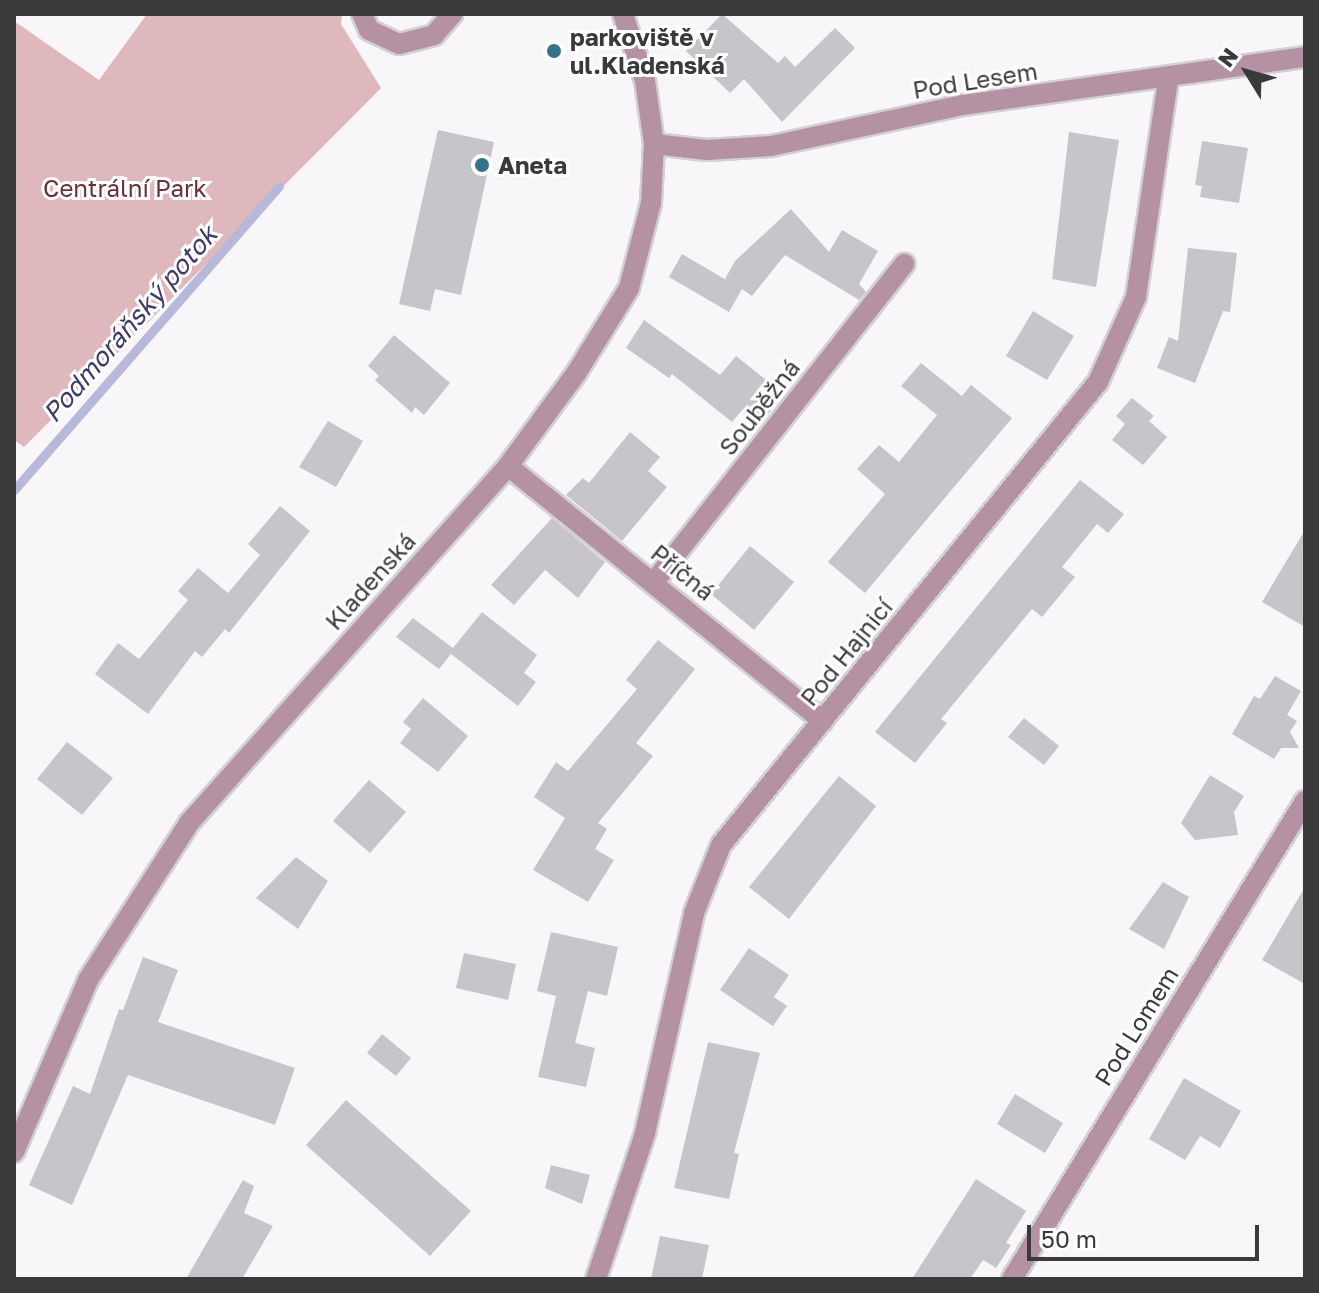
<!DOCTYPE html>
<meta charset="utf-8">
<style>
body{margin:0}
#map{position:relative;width:1319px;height:1293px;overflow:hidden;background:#f9f6f9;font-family:"Golos Text",sans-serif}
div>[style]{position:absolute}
.green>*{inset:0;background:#deb8bd}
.stream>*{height:9px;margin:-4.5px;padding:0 4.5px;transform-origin:4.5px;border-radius:4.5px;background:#b8b8da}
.building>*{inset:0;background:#c7c5c9}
.roads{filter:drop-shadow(2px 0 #d3d0d3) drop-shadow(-2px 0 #d3d0d3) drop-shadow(0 2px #d3d0d3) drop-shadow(0 -2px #d3d0d3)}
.minor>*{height:20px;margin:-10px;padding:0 10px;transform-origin:10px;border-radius:10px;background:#b592a3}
.dots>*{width:22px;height:22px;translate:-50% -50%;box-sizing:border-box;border:4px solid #fff;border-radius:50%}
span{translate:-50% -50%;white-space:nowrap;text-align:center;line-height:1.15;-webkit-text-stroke:6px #fff;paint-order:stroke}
.poi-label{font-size:24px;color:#3b3a3b;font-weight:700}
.left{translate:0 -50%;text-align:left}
.street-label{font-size:24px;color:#3b3a3b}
.park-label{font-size:24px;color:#67313c}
.water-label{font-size:26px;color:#3e3a69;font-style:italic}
.frame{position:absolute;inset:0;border:16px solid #3b3a3b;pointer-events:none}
.north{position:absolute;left:1207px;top:32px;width:80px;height:80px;-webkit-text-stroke:6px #fff;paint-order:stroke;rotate:307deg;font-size:22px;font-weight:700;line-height:32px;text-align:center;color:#3b3a3b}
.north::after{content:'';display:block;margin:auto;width:28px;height:36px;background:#3b3a3b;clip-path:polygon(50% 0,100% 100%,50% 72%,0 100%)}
.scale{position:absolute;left:1027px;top:1225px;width:232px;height:36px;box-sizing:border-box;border:4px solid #3b3a3b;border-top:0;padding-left:10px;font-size:24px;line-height:28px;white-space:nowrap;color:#3b3a3b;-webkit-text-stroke:6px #fff;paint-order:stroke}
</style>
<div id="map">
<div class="green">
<i style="clip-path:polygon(147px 14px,342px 14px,341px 24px,381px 88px,24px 447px,14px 440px,14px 21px,99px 80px)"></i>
</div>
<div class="stream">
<i style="left:14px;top:490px;width:403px;rotate:-48.9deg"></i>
</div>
<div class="building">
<i style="clip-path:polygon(722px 14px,778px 63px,785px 56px,795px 67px,835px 28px,855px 48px,782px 122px,744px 79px,730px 93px,686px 51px)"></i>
<i style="clip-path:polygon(438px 130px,494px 142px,461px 295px,435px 289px,430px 311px,399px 304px)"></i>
<i style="clip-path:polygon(1069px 132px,1119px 140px,1096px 287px,1052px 279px)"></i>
<i style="clip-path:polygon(1202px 141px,1248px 148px,1239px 203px,1200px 197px,1202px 186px,1195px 185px)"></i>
<i style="clip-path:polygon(791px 209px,829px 252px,842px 230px,878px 251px,859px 284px,866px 292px,859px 300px,785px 255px,752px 296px,742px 289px,729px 312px,669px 277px,682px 254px,738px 287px,725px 279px,735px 261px)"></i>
<i style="clip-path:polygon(1188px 248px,1237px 253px,1230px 312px,1223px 311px,1195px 383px,1157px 368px,1169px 337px,1178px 341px)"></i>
<i style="clip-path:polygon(1033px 311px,1074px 336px,1047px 380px,1006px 356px)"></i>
<i style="clip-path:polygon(644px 320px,720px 375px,736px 356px,784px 394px,761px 423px,743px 409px,732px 422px,672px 374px,669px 378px,626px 348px)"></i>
<i style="clip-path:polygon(394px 335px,450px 383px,424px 415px,415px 407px,412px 413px,375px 380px,379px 376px,368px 366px)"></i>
<i style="clip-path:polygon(921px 363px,962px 396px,971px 385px,1012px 418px,865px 593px,828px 562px,885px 494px,857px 469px,879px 445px,899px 462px,937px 415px,901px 386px)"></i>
<i style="clip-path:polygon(1132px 398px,1154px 416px,1149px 421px,1167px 437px,1143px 465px,1112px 440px,1125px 424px,1116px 416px)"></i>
<i style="clip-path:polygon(328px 421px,363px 441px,336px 487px,299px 467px)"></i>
<i style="clip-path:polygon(630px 432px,660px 457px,648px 471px,667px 487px,622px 541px,566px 495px,583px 478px,589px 483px)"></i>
<i style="clip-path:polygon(1080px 480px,1124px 514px,1108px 533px,1097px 524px,1062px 567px,1075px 577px,1042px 617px,1032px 609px,941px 719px,947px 723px,915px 763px,875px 732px)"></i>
<i style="clip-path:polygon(280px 506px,310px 531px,229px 633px,225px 629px,202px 657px,195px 651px,148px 714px,95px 674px,118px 643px,139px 659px,188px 600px,178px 591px,198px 568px,228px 593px,260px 555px,248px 544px)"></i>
<i style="clip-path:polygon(552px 518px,605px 562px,578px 598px,545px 570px,514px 605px,491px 585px)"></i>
<i style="clip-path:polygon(1305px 530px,1305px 627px,1262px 602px)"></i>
<i style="clip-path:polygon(750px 546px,794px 582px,754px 630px,711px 594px)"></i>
<i style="clip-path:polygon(482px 612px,537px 655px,524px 673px,536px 682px,518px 706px,451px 654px,439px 669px,396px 637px,413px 618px,453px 648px)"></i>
<i style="clip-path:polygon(658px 640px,695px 669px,636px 743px,653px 756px,598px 823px,607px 829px,595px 849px,614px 860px,588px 902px,533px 870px,565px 818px,534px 797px,556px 762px,568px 771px,637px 689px,626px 680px)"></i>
<i style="clip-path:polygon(1275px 676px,1301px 691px,1287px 715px,1297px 721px,1290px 732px,1299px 748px,1281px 748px,1274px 759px,1232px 734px,1254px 696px,1260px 699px)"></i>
<i style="clip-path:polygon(423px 698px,468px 736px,438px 772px,400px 743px,411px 729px,403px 722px)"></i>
<i style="clip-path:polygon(1024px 718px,1059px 746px,1044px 765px,1008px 737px)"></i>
<i style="clip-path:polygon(67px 742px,113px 778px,82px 815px,37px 779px)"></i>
<i style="clip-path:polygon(1210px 775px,1244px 796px,1234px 812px,1238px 835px,1195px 840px,1181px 823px)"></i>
<i style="clip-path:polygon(839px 776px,876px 806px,789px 919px,749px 887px)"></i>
<i style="clip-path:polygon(369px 780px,406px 812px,370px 853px,333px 821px)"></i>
<i style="clip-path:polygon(296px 857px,328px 881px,298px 929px,256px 898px)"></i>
<i style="clip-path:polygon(1163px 882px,1189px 897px,1164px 949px,1129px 929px)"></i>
<i style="clip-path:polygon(1305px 887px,1305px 984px,1262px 960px)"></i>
<i style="clip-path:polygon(551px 932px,618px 947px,607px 996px,588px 991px,575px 1043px,595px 1048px,586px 1087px,538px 1077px,556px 996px,537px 991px)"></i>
<i style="clip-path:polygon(749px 948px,789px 975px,774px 997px,787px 1006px,773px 1026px,720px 990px)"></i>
<i style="clip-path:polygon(464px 953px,516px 964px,508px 1000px,456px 988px)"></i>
<i style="clip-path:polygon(143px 957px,178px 970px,158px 1022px,295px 1068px,275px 1125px,128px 1075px,72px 1205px,29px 1185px,73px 1086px,90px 1094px,119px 1009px,123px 1010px)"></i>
<i style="clip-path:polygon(382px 1034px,411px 1058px,396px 1076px,367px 1053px)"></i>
<i style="clip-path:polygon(708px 1042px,760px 1053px,734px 1153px,739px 1154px,729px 1199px,674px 1188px)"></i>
<i style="clip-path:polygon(1184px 1078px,1241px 1111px,1220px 1148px,1200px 1136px,1185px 1160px,1149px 1139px)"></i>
<i style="clip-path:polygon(1015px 1094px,1063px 1123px,1045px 1153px,997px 1124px)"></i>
<i style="clip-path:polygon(346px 1100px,471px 1211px,430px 1256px,306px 1145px)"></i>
<i style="clip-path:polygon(551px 1165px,590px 1175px,582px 1204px,545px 1188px)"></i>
<i style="clip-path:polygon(976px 1179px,1026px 1211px,1006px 1243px,1011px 1245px,996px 1268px,983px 1260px,970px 1279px,912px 1279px)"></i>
<i style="clip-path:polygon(243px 1180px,254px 1186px,244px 1213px,273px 1226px,242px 1279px,186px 1279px)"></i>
<i style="clip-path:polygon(660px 1236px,709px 1245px,702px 1279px,651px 1279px)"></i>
</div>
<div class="roads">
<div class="minor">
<i style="left:362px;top:14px;width:17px;rotate:66deg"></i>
<i style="left:369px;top:30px;width:33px;rotate:25deg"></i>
<i style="left:399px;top:44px;width:36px;rotate:-14deg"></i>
<i style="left:434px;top:35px;width:28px;rotate:-49deg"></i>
<i style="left:654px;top:144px;width:53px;rotate:6.5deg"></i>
<i style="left:707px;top:150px;width:64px;rotate:-3.6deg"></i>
<i style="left:771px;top:146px;width:196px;rotate:-12.1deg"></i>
<i style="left:963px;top:105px;width:345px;rotate:-8deg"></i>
<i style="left:508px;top:466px;width:405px;rotate:39deg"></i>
<i style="left:654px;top:582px;width:405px;rotate:-51.8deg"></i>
<i style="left:14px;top:1152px;width:187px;rotate:-66.7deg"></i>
<i style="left:88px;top:980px;width:187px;rotate:-57.2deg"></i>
<i style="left:189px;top:823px;width:479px;rotate:-48.2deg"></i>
<i style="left:508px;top:466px;width:117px;rotate:-53.7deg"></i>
<i style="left:577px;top:372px;width:99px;rotate:-58.2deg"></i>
<i style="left:629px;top:288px;width:88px;rotate:-75.5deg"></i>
<i style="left:651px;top:203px;width:59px;rotate:-87.1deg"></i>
<i style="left:654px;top:144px;width:64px;rotate:-98.1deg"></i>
<i style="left:645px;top:81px;width:71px;rotate:-108.2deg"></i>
<i style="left:596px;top:1279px;width:154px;rotate:-71.4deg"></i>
<i style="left:645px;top:1133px;width:225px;rotate:-77.4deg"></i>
<i style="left:694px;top:913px;width:73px;rotate:-68.3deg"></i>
<i style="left:721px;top:845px;width:597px;rotate:-50.85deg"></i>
<i style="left:1098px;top:382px;width:93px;rotate:-65.9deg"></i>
<i style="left:1136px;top:297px;width:219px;rotate:-81.6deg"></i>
<i style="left:1012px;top:1279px;width:561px;rotate:-58.49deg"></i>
</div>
</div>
<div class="dots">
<i style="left:554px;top:51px;background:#347388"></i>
<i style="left:482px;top:165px;background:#347388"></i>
</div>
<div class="poi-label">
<span class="left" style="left:570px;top:51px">parkoviště v<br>ul.Kladenská</span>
<span class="left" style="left:498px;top:165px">Aneta</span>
</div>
<div class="street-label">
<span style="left:975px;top:80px;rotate:-9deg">Pod Lesem</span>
<span style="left:759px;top:407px;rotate:-52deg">Souběžná</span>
<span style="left:683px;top:572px;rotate:39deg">Příčná</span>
<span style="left:370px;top:581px;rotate:-48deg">Kladenská</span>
<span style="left:846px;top:652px;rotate:-51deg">Pod Hajnicí</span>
<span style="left:1136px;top:1026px;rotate:-58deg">Pod Lomem</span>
</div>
<div class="park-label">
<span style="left:125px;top:188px">Centrální Park</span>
</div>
<div class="water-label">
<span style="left:130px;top:324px;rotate:-49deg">Podmoráňský potok</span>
</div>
<div class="frame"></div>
<div class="north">N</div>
<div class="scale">50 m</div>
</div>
